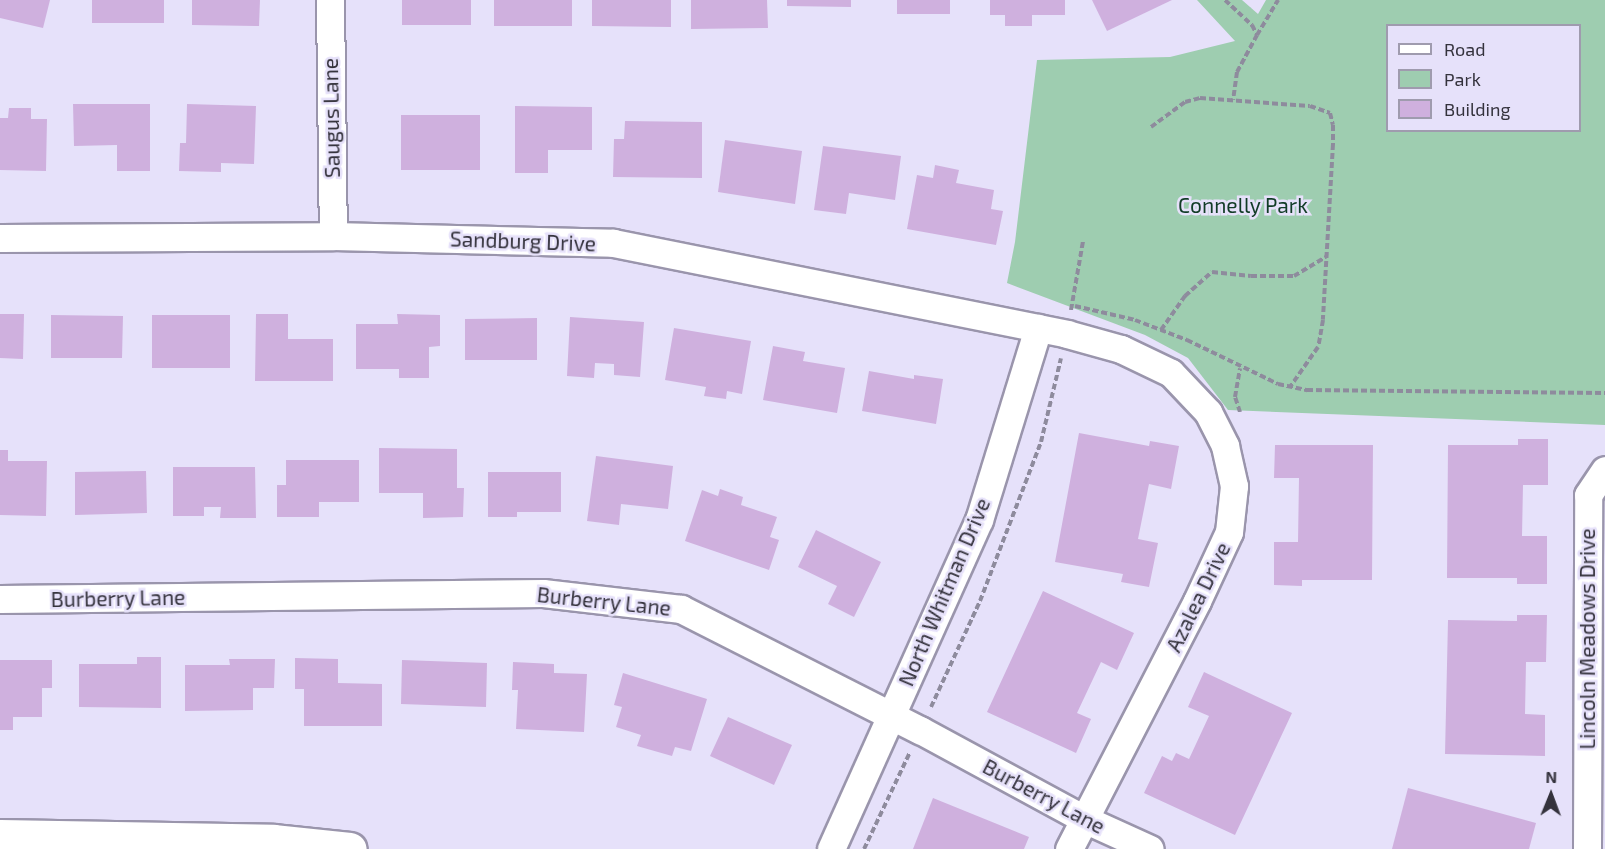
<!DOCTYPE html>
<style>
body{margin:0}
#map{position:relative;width:1605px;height:849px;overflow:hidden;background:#e6e1fa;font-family:"Exo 2",sans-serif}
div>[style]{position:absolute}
.green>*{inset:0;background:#9ecdb0}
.building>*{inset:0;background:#cfb0de}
.path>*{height:4px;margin-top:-2px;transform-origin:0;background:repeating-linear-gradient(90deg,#8e8b9d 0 6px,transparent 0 9px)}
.roads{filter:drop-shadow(2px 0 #9a95ac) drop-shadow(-2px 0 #9a95ac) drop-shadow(0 2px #9a95ac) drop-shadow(0 -2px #9a95ac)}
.minor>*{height:27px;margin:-13.5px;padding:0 13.5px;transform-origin:13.5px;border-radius:13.5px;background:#fff}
.tertiary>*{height:33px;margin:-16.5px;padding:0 16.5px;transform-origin:16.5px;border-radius:16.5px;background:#fff}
span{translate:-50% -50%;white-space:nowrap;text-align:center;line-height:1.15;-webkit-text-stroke:5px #e6e1fa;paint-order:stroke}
.street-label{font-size:21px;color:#34323c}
.park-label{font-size:21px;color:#113c26}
.legend{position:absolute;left:1386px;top:24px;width:195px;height:108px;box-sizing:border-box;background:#e6e1fa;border:2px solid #9f9bae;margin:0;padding:8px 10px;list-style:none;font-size:18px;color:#34323c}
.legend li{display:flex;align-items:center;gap:12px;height:30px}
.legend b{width:30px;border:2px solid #9f9bae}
.north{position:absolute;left:1521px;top:765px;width:60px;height:60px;-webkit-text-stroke:4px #e6e1fa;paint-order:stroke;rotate:1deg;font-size:16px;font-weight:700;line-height:24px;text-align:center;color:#34323c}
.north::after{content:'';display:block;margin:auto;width:21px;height:27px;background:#34323c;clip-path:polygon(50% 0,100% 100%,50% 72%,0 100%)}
</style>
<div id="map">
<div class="green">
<i style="clip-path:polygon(evenodd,1197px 0,1242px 0,1258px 14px,1266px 0,1605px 0,1605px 425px,1228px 410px,1188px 358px,1145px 335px,1007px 283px,1015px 242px,1037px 60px,1170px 57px,1235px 41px,1197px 0,1388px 26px,1580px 26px,1580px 130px,1388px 130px,1388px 26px)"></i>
</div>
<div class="building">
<i style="clip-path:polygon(0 0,50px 0,43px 28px,0 18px)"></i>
<i style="clip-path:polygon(92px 0,164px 0,164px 23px,92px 23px)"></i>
<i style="clip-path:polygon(192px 0,260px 0,259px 26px,192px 25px)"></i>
<i style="clip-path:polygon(402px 0,471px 0,471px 25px,402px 25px)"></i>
<i style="clip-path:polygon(494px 0,572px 0,572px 26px,494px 26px)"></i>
<i style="clip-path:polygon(592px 0,671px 0,671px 27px,592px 26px)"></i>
<i style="clip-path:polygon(691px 0,767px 0,768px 28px,691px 29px)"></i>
<i style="clip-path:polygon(787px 0,851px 0,851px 7px,787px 6px)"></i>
<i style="clip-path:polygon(897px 0,950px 0,950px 14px,897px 14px)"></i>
<i style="clip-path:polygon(990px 0,1065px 0,1065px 15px,1032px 15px,1032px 26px,1005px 26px,1005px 15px,990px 15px)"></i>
<i style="clip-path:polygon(1092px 0,1172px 0,1107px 31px)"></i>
<i style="clip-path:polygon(73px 104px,150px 104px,150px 171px,117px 171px,117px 145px,74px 146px)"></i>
<i style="clip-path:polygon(187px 104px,256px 106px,254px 164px,221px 163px,221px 172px,179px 171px,180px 143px,186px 143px)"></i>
<i style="clip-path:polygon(515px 106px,592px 107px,592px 150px,548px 150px,548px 173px,515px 173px)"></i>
<i style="clip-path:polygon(9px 108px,31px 108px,31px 119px,47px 119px,46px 171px,0 170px,0 118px,8px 118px)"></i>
<i style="clip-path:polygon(401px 115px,480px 115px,480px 170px,401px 170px)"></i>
<i style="clip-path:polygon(625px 121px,702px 122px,702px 178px,613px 177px,614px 139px,624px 139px)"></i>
<i style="clip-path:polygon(725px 140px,802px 151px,795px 204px,718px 192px)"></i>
<i style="clip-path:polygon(823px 146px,901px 156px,895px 200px,849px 193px,846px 214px,814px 210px)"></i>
<i style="clip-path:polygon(935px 165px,959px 170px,956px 183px,994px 190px,991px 209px,1003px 211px,996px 245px,907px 229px,917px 175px,933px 178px)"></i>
<i style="clip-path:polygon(0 314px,24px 314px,23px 359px,0 358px)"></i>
<i style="clip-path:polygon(256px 314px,288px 314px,288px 339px,333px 339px,333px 381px,255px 381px)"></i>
<i style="clip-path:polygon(397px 314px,440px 315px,440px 346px,429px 347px,429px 378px,399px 378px,399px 369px,356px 369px,356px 324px,398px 324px)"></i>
<i style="clip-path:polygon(51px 315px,123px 316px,122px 358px,51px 358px)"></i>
<i style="clip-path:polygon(152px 315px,230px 315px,230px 368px,152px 368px)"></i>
<i style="clip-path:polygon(570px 317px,644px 322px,640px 377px,614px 375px,614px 364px,595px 363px,594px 378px,567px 376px)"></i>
<i style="clip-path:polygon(537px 318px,537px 360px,465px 360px,465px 319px)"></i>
<i style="clip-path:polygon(674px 328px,751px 341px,742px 394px,727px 391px,726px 399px,704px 396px,706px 387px,665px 380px)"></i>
<i style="clip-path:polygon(773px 346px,805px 352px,803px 361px,845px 368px,837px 413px,763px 400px)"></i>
<i style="clip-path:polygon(869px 371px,914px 379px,914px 375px,943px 379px,936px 424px,862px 411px)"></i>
<i style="clip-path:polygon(1079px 433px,1149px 446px,1150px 441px,1179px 446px,1171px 489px,1149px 484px,1138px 539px,1158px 543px,1149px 587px,1121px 582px,1123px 574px,1055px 562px)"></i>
<i style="clip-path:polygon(1518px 439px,1548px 439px,1548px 485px,1523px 485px,1522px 536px,1547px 536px,1547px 584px,1517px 584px,1517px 578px,1447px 578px,1448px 445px,1518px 445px)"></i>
<i style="clip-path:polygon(1275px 445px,1373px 445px,1372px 580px,1302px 580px,1302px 586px,1274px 585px,1274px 542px,1298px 542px,1299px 478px,1274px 478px)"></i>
<i style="clip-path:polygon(379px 448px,457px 449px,457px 488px,464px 488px,463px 517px,423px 518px,423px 493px,379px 493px)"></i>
<i style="clip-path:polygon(0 450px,8px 450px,8px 461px,47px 461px,46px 516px,0 515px)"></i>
<i style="clip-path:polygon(596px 456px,673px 466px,668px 509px,621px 504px,619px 525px,587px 521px)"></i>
<i style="clip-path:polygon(286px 460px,359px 460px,359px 502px,319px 502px,319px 517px,277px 517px,277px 485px,286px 485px)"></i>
<i style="clip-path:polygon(173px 467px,255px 467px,256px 518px,220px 518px,221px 507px,204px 507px,204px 516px,173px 516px)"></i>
<i style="clip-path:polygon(146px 471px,147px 513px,75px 515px,75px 472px)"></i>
<i style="clip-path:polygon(488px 472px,561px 472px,561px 512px,517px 512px,517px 517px,488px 517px)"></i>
<i style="clip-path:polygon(720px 489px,743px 497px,741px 505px,777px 517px,770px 537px,779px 540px,769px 570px,685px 541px,702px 490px,718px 496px)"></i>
<i style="clip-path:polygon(816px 530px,881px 562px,854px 617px,828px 604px,837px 586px,798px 567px)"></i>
<i style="clip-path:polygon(1043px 591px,1134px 633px,1117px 670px,1101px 662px,1077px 713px,1091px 719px,1076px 753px,987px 712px)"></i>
<i style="clip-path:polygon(1517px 615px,1547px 615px,1546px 662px,1526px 662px,1525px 714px,1545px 715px,1545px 756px,1445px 754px,1448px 620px,1517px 621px)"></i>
<i style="clip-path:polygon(137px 657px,161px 657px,161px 708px,79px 707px,79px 664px,137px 664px)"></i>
<i style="clip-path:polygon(295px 658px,338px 659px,338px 683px,382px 684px,382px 726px,304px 726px,304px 689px,295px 689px)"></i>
<i style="clip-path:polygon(229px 659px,275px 659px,274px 688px,253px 688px,253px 710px,185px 711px,185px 665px,230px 665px)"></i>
<i style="clip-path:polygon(0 660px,52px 660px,52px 688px,42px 688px,42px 717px,13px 717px,13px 730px,0 730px)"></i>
<i style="clip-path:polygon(402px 660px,487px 663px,486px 707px,401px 704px)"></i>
<i style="clip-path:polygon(513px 662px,554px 664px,554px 673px,587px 674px,584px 732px,516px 729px,518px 690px,512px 690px)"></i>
<i style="clip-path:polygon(1204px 672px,1292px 713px,1235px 835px,1144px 793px,1162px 756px,1172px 761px,1176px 753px,1189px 759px,1209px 716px,1188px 707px)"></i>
<i style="clip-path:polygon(623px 673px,707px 699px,691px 751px,675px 747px,672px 756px,637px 746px,641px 735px,616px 727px,622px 707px,614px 705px)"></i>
<i style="clip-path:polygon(728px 717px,792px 745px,774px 785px,710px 756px)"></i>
<i style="clip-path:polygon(1408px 788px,1536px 823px,1529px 849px,1392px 849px)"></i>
<i style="clip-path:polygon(933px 798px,1029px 837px,1024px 849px,913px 849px)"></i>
</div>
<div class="path">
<i style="left:1225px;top:0;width:37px;rotate:43deg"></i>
<i style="left:1252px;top:25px;width:11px;rotate:63deg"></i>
<i style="left:1257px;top:35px;width:42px;rotate:118.4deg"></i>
<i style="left:1237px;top:72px;width:28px;rotate:98deg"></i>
<i style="left:1257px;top:35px;width:41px;rotate:-59deg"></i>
<i style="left:1151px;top:127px;width:42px;rotate:-36.3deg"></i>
<i style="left:1185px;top:102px;width:16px;rotate:-15deg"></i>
<i style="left:1200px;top:98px;width:110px;rotate:4.2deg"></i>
<i style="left:1310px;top:106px;width:21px;rotate:19deg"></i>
<i style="left:1330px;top:113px;width:12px;rotate:76deg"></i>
<i style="left:1333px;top:125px;width:19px;rotate:90deg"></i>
<i style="left:1333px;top:144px;width:176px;rotate:93.3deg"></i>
<i style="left:1323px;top:320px;width:27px;rotate:100deg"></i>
<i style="left:1318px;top:347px;width:49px;rotate:125deg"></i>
<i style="left:1075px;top:306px;width:62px;rotate:13.1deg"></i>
<i style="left:1135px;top:320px;width:56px;rotate:21deg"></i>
<i style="left:1187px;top:340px;width:101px;rotate:25.8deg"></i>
<i style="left:1278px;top:384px;width:30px;rotate:12deg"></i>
<i style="left:1307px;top:390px;width:298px;rotate:0.6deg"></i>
<i style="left:1071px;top:310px;width:70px;rotate:-80.1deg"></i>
<i style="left:1161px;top:330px;width:42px;rotate:-54.8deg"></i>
<i style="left:1185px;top:296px;width:36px;rotate:-42deg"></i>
<i style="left:1212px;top:272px;width:39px;rotate:6deg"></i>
<i style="left:1251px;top:276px;width:43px"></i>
<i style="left:1294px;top:276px;width:37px;rotate:-31deg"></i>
<i style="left:1240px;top:412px;width:16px;rotate:-108deg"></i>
<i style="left:1235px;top:397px;width:29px;rotate:-80deg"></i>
<i style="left:931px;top:707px;width:117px;rotate:-65.2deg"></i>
<i style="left:980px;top:601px;width:170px;rotate:-69deg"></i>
<i style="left:1041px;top:442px;width:86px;rotate:-76.6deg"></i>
<i style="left:864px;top:849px;width:107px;rotate:-64.6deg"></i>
</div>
<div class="roads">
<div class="minor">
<i style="left:330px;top:0;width:236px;rotate:89.3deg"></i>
<i style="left:0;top:238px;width:333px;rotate:-0.3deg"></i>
<i style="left:333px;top:236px;width:280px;rotate:1.4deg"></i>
<i style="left:613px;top:243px;width:463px;rotate:11.3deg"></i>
<i style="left:1067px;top:334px;width:56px;rotate:15.5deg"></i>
<i style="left:1121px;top:349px;width:55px;rotate:25.6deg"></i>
<i style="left:1171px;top:373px;width:54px;rotate:46.5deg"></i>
<i style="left:1208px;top:412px;width:38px;rotate:63deg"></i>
<i style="left:1225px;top:446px;width:41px;rotate:77.3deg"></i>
<i style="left:1234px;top:486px;width:46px;rotate:96.2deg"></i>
<i style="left:1229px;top:532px;width:76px;rotate:114.9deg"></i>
<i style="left:1197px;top:601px;width:279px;rotate:117.3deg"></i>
<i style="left:0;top:599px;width:543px;rotate:-0.63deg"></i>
<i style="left:543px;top:593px;width:139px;rotate:6.6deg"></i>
<i style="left:681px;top:609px;width:268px;rotate:26.9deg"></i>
<i style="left:920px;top:730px;width:187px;rotate:28.5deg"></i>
<i style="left:1084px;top:819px;width:72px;rotate:24.4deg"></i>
<i style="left:831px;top:849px;width:361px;rotate:-65.8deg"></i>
<i style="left:979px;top:520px;width:201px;rotate:-72.9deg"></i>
<i style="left:1587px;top:849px;width:354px;rotate:-89.8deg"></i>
<i style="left:1588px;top:495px;width:30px;rotate:-56deg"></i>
</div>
<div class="tertiary">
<i style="left:0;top:836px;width:273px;rotate:1deg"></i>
<i style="left:273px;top:841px;width:77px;rotate:5.9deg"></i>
</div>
</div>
<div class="street-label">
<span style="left:331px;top:118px;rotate:-91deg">Saugus Lane</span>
<span style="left:523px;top:241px;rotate:2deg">Sandburg Drive</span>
<span style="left:944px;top:592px;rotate:-67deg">North Whitman Drive</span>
<span style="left:1198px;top:597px;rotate:-64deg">Azalea Drive</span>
<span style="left:118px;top:598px;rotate:-1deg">Burberry Lane</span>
<span style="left:604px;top:601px;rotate:6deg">Burberry Lane</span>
<span style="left:1587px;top:639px;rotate:-90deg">Lincoln Meadows Drive</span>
<span style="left:1044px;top:796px;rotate:28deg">Burberry Lane</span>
</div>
<div class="park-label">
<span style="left:1243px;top:205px">Connelly Park</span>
</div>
<ul class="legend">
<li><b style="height:8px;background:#fff"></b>Road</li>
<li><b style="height:16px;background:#9ecdb0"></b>Park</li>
<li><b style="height:16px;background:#cfb0de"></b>Building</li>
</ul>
<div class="north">N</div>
</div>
